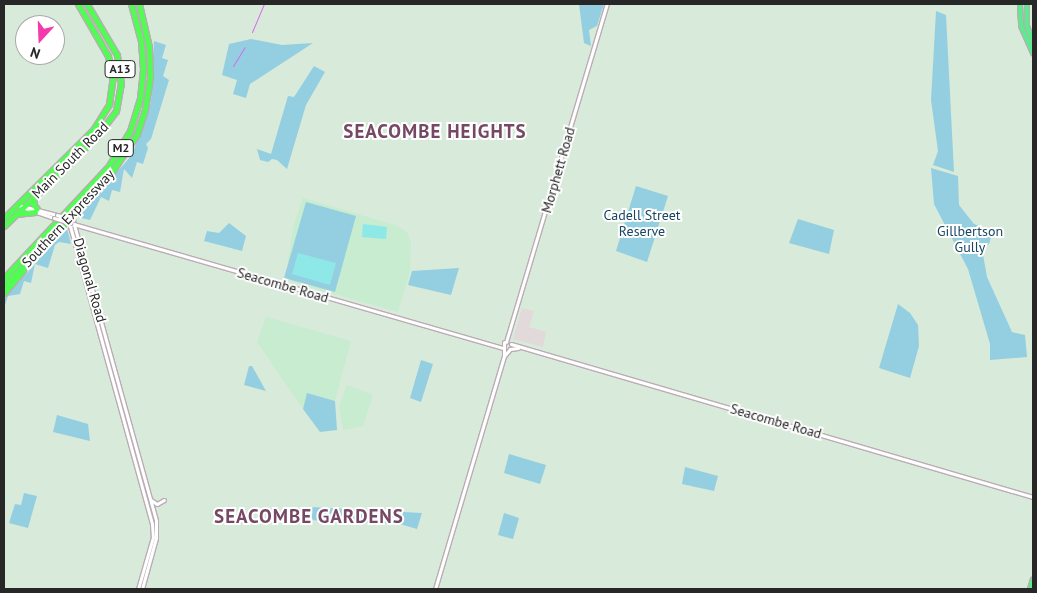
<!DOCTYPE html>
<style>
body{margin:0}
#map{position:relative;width:1037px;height:593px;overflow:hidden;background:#d8eada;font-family:"PT Sans",sans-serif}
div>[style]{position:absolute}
.industrial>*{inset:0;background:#e2d9da}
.education>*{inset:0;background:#c7ecd0}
.green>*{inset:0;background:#94cee1}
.pitch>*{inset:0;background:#8fe8e8}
.stream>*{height:1px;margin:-0.5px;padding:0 0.5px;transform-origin:0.5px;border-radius:0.5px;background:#d86aec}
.roads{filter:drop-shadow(1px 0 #bbacb5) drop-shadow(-1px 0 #bbacb5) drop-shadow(0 1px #bbacb5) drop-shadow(0 -1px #bbacb5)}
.secondary>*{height:3px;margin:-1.5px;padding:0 1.5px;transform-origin:1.5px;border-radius:1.5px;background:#fff}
.primary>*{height:4px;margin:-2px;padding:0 2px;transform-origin:2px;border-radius:2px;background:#58ee8c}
.highway>*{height:5px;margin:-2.5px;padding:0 2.5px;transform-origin:2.5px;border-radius:2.5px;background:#51fc53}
.bridges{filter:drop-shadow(1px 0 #bbacb5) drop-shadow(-1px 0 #bbacb5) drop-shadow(0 1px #bbacb5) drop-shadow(0 -1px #bbacb5)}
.secondary-bridge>*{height:3px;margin:-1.5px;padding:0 1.5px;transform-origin:1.5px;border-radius:1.5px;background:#fff}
span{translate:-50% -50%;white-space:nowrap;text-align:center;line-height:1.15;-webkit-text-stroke:4px #fff;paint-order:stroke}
.shield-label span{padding:1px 4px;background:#fff;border:1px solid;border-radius:4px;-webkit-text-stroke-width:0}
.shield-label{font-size:12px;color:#272727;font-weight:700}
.street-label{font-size:14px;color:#272727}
.park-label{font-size:14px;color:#194661}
.district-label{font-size:19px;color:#764864;font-weight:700;letter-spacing:1px}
.frame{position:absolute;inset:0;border:5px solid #272727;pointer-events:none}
.north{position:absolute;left:15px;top:15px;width:50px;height:50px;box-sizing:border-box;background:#fff;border:1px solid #a9a9a9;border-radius:50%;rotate:200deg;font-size:14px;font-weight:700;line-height:20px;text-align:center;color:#272727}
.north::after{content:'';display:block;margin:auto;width:18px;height:22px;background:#f737ac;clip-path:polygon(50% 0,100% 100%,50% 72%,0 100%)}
</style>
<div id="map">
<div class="industrial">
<i style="clip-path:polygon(522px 308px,534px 311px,529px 327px,546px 332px,543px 347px,513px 339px)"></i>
</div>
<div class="education">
<i style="clip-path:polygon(303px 198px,395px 225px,407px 232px,411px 243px,410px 271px,398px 312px,285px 280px,294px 224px)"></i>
<i style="clip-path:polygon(266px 317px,351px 341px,335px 401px,307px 393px,303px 409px,257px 342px)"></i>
<i style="clip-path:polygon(347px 385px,373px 395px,363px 426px,343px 430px,339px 406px)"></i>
</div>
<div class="green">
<i style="clip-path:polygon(579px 4px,604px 4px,597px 26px,589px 30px,591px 46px,584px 43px)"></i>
<i style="clip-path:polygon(936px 11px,946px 15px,954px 172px,933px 165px,938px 151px,931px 100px)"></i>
<i style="clip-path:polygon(251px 39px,282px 45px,313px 43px,250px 84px,246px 98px,233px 94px,237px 80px,222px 75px,229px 44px)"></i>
<i style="clip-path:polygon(154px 41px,166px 45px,162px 58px,168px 60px,163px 76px,169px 80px,151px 139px,146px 144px,148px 148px,143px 164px,137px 162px,132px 178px,124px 169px,120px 192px,112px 190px,109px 201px,101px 197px,90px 220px,77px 217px,132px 155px,151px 102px)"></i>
<i style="clip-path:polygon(314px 66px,325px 72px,306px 105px,287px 169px,277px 160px,272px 159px,268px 162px,260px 160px,257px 149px,271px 154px,288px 96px,294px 97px)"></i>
<i style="clip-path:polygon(931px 168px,958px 176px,959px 205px,974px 224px,993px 231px,989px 244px,982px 249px,987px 277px,1012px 332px,1025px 335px,1027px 357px,990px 360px,990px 344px,968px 269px,934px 204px)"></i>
<i style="clip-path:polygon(636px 186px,668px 196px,647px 262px,616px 251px)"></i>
<i style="clip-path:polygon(306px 202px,356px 216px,335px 292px,284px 278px)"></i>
<i style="clip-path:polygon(798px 219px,834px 230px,829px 254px,789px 243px)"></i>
<i style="clip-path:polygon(229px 223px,246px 236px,242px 251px,204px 241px,207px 231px,219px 233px)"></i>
<i style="clip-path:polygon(67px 228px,71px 244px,59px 242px,55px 245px,48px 268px,35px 264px,31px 283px,24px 281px,20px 294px,8px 296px,4px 308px,4px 299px)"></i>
<i style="clip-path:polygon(459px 268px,451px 295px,408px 285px,412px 271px)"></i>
<i style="clip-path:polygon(898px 304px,910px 313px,918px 325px,919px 346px,910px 378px,879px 368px)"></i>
<i style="clip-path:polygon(421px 360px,433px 364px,421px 402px,410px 398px)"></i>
<i style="clip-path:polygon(249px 366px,252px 366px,266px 391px,244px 385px)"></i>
<i style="clip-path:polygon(307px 393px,335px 401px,337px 430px,320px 432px,303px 409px)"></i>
<i style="clip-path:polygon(57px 415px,88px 424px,90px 441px,53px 432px)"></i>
<i style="clip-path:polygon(509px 454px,546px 465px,540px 484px,504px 473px)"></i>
<i style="clip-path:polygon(685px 467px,718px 476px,714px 491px,682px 484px)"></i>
<i style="clip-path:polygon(24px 493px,37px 496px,28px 528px,9px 523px,15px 504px,21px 505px)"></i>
<i style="clip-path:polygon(311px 507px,422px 513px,417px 529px,400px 524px,308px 520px)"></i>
<i style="clip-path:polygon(504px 513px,519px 518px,513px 539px,498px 535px)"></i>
</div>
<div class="pitch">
<i style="clip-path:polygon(363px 224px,387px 227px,386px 239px,362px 237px)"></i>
<i style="clip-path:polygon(298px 253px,336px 263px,330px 285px,292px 274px)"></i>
</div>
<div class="stream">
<i style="left:252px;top:32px;width:30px;rotate:-67deg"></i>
<i style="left:233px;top:66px;width:22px;rotate:-58deg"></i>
</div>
<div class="roads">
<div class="secondary">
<i style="left:18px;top:205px;width:40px;rotate:14.4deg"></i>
<i style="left:22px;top:207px;width:34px;rotate:19deg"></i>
<i style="left:73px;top:221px;width:311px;rotate:74.5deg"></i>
<i style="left:156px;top:521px;width:17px;rotate:90deg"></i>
<i style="left:156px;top:538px;width:53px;rotate:105.4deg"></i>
<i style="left:70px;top:223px;width:451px;rotate:16.1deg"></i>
<i style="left:73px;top:223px;width:4px;rotate:135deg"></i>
<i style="left:70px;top:226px;width:309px;rotate:74.6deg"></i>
<i style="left:152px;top:524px;width:13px;rotate:86deg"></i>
<i style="left:153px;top:537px;width:54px;rotate:106.1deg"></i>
<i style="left:506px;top:342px;width:353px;rotate:-73.4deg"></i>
<i style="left:511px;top:344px;width:544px;rotate:16.34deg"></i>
<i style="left:504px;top:356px;width:9px;rotate:-49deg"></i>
<i style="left:510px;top:349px;width:8px;rotate:-7deg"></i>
<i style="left:151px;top:500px;width:7px;rotate:34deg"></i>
<i style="left:157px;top:504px;width:8px;rotate:-30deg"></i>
<i style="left:435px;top:589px;width:243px;rotate:-73.5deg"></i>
<i style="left:504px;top:356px;width:14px;rotate:-90deg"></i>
</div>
<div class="primary">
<i style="left:1020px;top:4px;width:22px;rotate:87deg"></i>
<i style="left:1021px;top:26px;width:30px;rotate:66deg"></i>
<i style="left:1027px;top:4px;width:22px;rotate:90deg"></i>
<i style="left:1027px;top:26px;width:17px;rotate:69deg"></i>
<i style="left:1030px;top:589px;width:10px;rotate:-73deg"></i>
</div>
<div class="highway">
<i style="left:35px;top:196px;width:8px;rotate:104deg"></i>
<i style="left:33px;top:204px;width:6px;rotate:51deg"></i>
<i style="left:16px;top:214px;width:19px;rotate:-6deg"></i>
<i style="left:4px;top:218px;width:125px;rotate:-44.7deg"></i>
<i style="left:93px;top:130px;width:31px;rotate:-58deg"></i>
<i style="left:109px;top:104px;width:29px;rotate:-82deg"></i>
<i style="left:113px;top:75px;width:20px;rotate:-105deg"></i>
<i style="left:108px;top:56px;width:60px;rotate:-120deg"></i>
<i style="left:4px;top:226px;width:129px;rotate:-44.1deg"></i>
<i style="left:97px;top:136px;width:31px;rotate:-53deg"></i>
<i style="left:116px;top:111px;width:27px;rotate:-80deg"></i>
<i style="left:121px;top:84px;width:29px;rotate:-98deg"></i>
<i style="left:117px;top:55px;width:59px;rotate:-120.5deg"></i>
<i style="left:4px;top:278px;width:152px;rotate:-46.9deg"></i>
<i style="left:108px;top:167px;width:42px;rotate:-58.6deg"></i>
<i style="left:130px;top:131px;width:34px;rotate:-73deg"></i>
<i style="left:140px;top:98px;width:29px;rotate:-84deg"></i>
<i style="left:143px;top:69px;width:28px;rotate:-94deg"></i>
<i style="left:141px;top:41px;width:38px;rotate:-105deg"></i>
<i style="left:4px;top:286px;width:149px;rotate:-46.1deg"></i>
<i style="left:107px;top:179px;width:54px;rotate:-56.3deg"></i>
<i style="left:137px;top:134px;width:26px;rotate:-72deg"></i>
<i style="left:145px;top:109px;width:33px;rotate:-81deg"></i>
<i style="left:150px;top:76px;width:29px;rotate:-92deg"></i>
<i style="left:149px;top:47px;width:44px;rotate:-103.1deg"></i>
<i style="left:4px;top:293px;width:30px;rotate:-50deg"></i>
</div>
</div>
<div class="bridges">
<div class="secondary-bridge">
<i style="left:57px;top:215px;width:17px;rotate:17deg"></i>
<i style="left:54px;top:218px;width:17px;rotate:17deg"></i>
</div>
</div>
<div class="shield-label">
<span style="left:120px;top:69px">A13</span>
<span style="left:121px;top:148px">M2</span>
</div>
<div class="street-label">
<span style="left:70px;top:160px;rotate:-45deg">Main South Road</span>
<span style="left:558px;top:170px;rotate:-74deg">Morphett Road</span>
<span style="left:68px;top:218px;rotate:-47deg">Southern Expressway</span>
<span style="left:90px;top:280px;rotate:74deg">Diagonal Road</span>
<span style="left:283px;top:285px;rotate:16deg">Seacombe Road</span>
<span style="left:776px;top:421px;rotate:16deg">Seacombe Road</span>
</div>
<div class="park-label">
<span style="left:642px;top:223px">Cadell Street<br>Reserve</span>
<span style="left:970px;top:239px">Gillbertson<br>Gully</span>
</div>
<div class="district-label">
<span style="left:435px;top:132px">SEACOMBE HEIGHTS</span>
<span style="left:309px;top:517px">SEACOMBE GARDENS</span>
</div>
<div class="frame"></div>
<div class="north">N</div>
</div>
